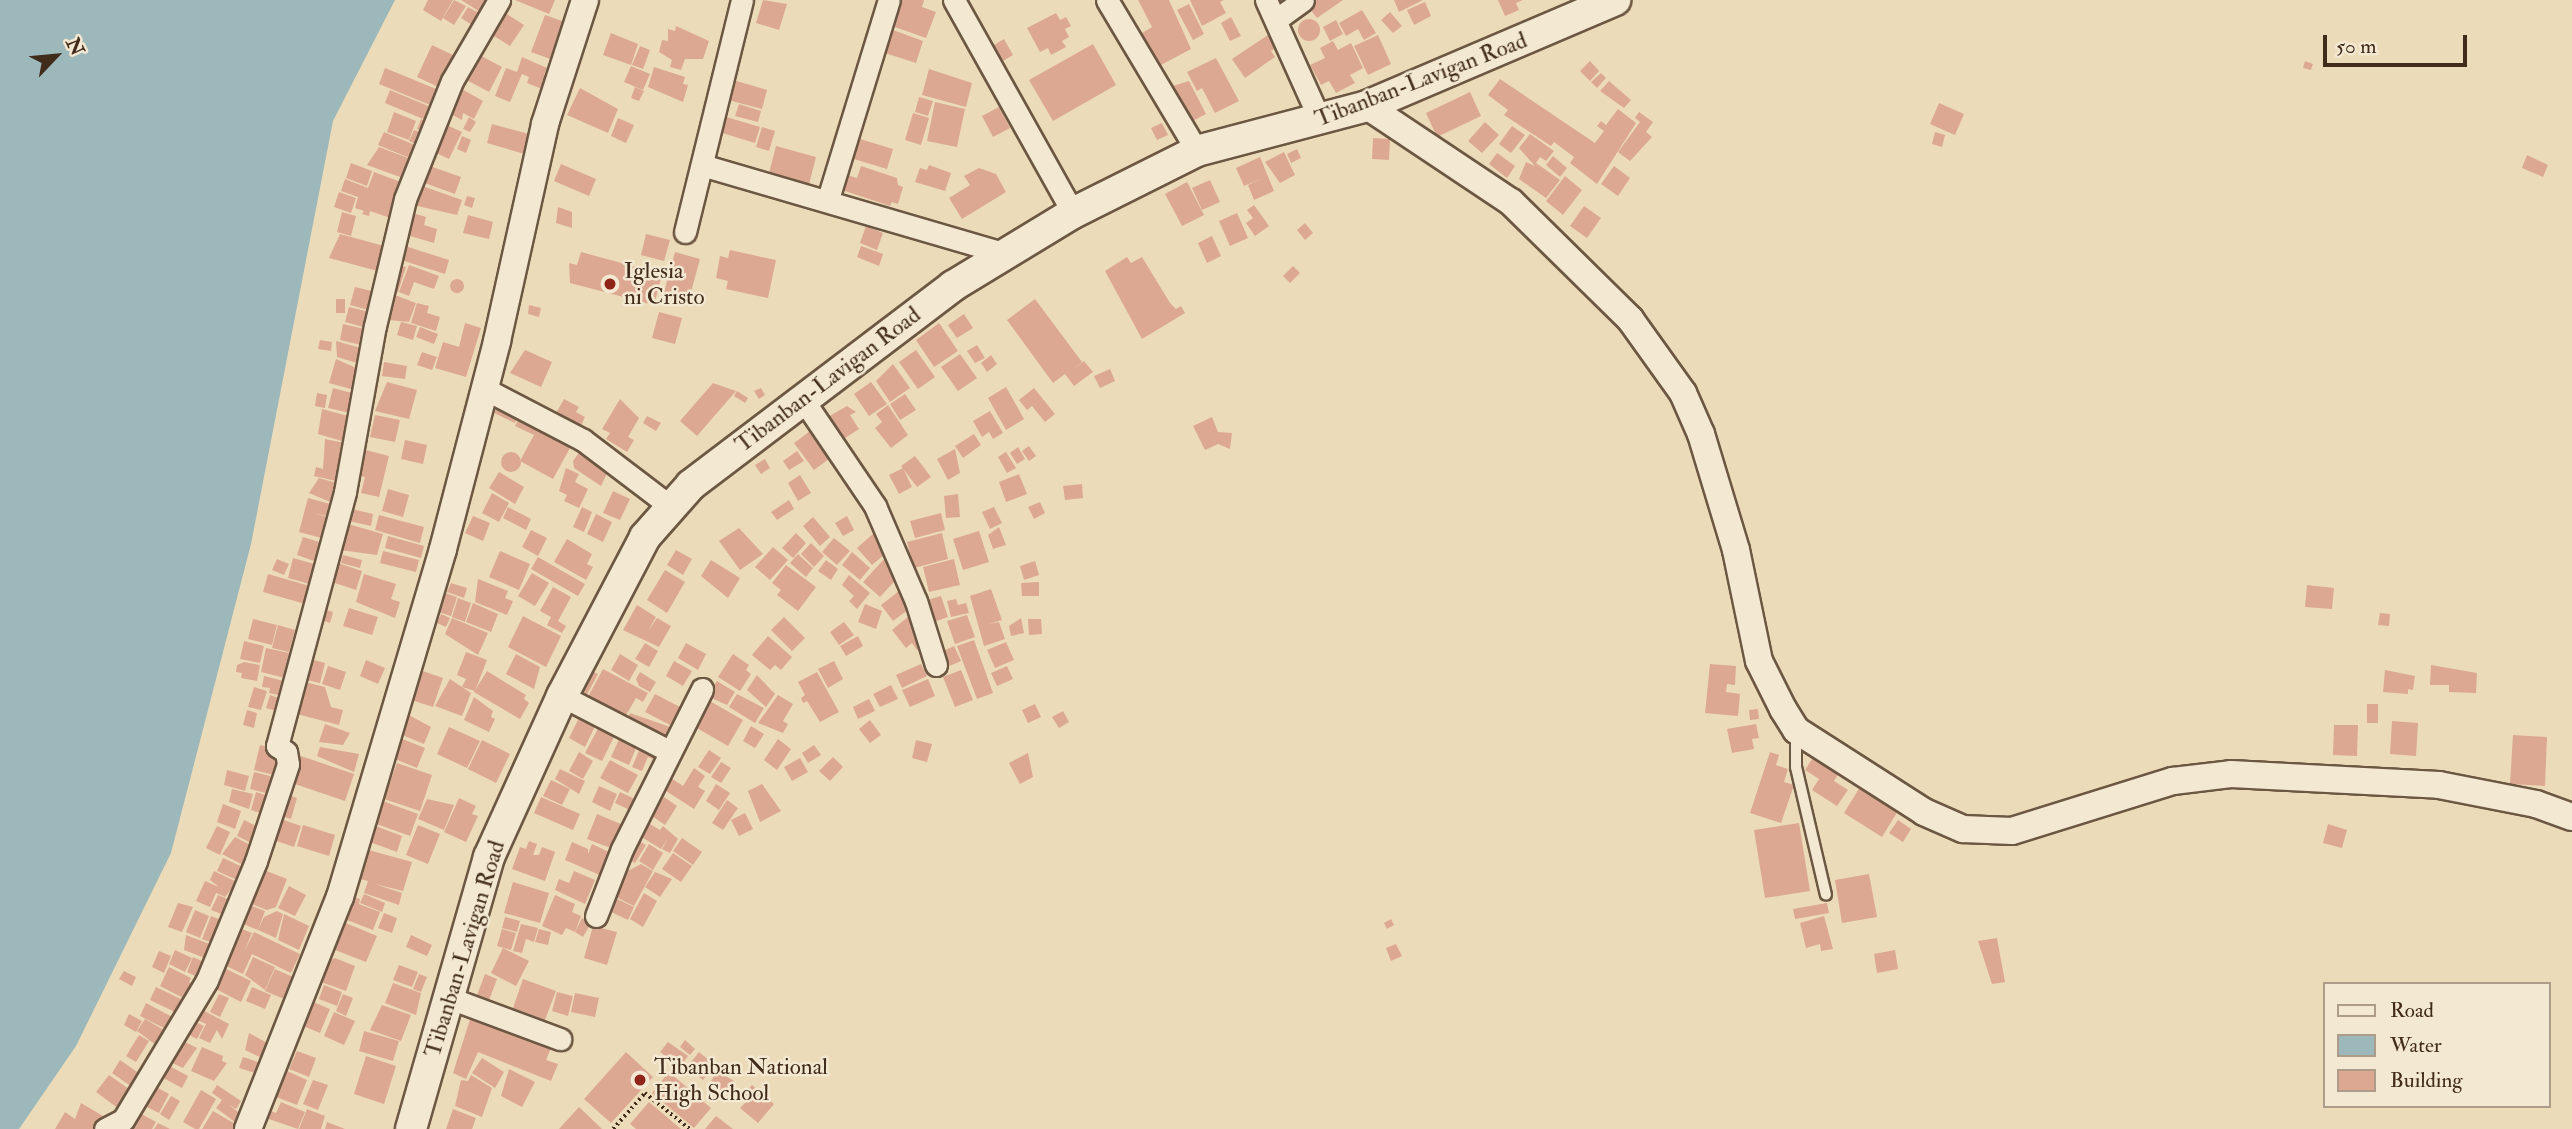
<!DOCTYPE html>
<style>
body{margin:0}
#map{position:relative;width:2572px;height:1129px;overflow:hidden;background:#ecdbb9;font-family:"IM FELL Double Pica",serif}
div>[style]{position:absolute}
.water>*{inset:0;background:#9db8ba}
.building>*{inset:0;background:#dca891}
.round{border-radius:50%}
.path>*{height:3.5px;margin-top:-1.75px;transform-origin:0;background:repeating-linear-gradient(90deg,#412b1b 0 2px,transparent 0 5.5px)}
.roads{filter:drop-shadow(2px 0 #6c5742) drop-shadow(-2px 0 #6c5742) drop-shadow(0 2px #6c5742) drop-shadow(0 -2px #6c5742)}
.service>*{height:10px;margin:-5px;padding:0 5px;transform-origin:5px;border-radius:5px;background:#f3e8d2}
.minor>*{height:21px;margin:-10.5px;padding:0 10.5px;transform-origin:10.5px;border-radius:10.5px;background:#f3e8d2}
.tertiary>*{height:26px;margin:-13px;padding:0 13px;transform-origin:13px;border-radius:13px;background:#f3e8d2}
.secondary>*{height:30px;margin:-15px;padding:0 15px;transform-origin:15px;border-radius:15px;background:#f3e8d2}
.dots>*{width:19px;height:19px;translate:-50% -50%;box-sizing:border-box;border:4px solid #f3e8d2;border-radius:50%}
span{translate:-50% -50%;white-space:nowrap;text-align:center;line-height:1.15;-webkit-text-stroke:5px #f3e8d2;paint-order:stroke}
.street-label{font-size:23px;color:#412b1b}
.poi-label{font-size:23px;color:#412b1b}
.left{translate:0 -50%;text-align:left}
.legend{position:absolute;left:2323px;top:982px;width:228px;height:126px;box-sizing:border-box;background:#f3e8d2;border:2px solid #ac9c89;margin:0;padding:9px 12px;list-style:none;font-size:21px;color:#412b1b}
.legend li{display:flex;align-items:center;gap:14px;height:35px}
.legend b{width:35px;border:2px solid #ac9c89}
.north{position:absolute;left:21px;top:21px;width:70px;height:70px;-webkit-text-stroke:5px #f3e8d2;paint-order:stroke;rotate:64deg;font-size:19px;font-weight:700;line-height:28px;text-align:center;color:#412b1b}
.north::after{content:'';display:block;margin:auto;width:24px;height:32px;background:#412b1b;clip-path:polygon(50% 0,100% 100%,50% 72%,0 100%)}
.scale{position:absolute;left:2323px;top:35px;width:144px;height:32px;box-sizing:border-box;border:4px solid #412b1b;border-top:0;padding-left:9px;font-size:21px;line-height:24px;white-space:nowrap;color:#412b1b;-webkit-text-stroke:5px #f3e8d2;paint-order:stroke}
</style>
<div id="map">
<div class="water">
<i style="clip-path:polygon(0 0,395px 0,333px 121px,251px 544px,171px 853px,76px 1046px,19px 1129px,0 1129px)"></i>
</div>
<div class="building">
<i style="clip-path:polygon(428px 0,453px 0,441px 21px,423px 10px)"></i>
<i style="clip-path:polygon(454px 0,466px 6px,454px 25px,443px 18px)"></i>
<i style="clip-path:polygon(461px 0,494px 0,485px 15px)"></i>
<i style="clip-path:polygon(515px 0,555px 0,549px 14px)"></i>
<i style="clip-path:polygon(763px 0,787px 4px,779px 30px,756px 23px)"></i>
<i style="clip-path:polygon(902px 0,924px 0,922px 7px,936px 12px,926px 38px,892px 26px)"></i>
<i style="clip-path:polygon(1138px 0,1169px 0,1191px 49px,1159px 66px,1142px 33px,1152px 27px)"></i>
<i style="clip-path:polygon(1190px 0,1224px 0,1220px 2px,1226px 13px,1202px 26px)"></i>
<i style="clip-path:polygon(1315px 0,1343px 0,1317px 18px,1307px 5px)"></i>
<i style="clip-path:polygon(1394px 0,1423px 0,1399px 12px)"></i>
<i style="clip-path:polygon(1498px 0,1523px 0,1516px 3px,1519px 10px,1505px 16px)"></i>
<i style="clip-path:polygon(1425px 2px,1431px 16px,1414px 25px,1407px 10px)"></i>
<i style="clip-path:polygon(1189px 4px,1204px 34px,1193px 40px,1177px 10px)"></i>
<i style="clip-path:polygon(468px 7px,479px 13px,472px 25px,461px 18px)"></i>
<i style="clip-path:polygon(499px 9px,524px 25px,510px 46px,486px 31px)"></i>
<i style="clip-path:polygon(1362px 10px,1376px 33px,1364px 40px,1358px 29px,1346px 36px,1339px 23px)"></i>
<i style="clip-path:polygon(1390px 12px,1402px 26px,1393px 33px,1381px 20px)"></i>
<i style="clip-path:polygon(1056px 13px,1060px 20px,1066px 17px,1071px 26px,1065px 29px,1069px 37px,1062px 41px,1066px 47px,1051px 55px,1048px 48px,1040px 52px,1027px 28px)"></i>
<i style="clip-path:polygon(545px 15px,568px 23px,553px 60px,531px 52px)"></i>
<i style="clip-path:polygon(1231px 17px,1241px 36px,1230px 41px,1221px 23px)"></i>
<i class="round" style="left:1298px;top:19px;width:22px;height:22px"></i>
<i style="clip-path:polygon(1336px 20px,1343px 34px,1330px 41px,1323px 27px)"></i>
<i style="clip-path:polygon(676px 26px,709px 41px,703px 59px,685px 59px,681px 70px,670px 67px,672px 60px,659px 52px,662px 40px,668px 41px,668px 29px,675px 31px)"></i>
<i style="clip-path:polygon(893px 30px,923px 41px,916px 63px,885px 53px)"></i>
<i style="clip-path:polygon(611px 33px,638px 44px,631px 65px,603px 55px)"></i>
<i style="clip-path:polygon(1268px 35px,1277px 47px,1271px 51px,1275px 57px,1245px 78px,1232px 59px)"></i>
<i style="clip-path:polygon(1378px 35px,1391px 64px,1368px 75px,1354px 46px)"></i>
<i style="clip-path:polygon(1004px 39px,1013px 55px,1003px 61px,994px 45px)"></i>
<i style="clip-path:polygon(1333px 41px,1338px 50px,1351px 43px,1363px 68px,1350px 75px,1355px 83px,1336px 93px,1329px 81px,1321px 85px,1310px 65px,1325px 58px,1320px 48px)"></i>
<i style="clip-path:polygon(1093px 44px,1116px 85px,1053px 121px,1029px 80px)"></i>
<i style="clip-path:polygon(432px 45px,459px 58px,445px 90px,417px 77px)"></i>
<i style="clip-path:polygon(640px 46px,650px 50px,643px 69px,632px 65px)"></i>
<i style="clip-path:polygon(472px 51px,502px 67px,489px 92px,459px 76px)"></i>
<i style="clip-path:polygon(522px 57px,547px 68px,544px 75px,552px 78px,547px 91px,527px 83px,529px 77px,522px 74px,510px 102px,495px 96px,506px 68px,517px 72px)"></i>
<i style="clip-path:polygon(1216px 58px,1239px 101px,1215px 113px,1202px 88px,1197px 91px,1187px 72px)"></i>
<i style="clip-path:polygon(1590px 61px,1599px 71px,1590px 81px,1580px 71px)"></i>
<i style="clip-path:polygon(2305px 61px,2313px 64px,2311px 70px,2303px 68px)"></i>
<i style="clip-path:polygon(631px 66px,650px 74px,643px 90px,624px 82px)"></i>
<i style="clip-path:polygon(654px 67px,685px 77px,683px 84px,688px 85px,683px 102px,648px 87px)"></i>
<i style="clip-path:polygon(385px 68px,441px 91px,435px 107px,379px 84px)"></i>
<i style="clip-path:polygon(929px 69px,972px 83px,966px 107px,922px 95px)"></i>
<i style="clip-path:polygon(1601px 73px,1606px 78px,1597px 88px,1591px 82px)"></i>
<i style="clip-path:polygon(1500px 79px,1595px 143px,1604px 131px,1597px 126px,1601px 121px,1606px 125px,1618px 109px,1636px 123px,1597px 184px,1570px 163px,1574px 157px,1554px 142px,1551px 146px,1504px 115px,1508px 110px,1488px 95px)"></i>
<i style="clip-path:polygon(733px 80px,767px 90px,762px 109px,728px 100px)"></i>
<i style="clip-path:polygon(1189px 81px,1206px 114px,1185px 125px,1166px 88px)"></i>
<i style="clip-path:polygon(1609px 81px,1631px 100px,1624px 108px,1600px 91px)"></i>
<i style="clip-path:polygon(635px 87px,644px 91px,639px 101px,631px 98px)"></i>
<i style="clip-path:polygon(460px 88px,483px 101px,474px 119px,463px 113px,462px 120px,447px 112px)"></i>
<i style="clip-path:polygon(580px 88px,618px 109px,608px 133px,567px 115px)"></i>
<i style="clip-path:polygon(390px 90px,433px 108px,428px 121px,385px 103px)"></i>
<i style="clip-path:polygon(1470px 92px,1481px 116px,1437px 137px,1426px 113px)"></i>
<i style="clip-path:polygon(919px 97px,933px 101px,928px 116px,915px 112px)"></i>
<i style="clip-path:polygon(935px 102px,965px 109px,957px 147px,927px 141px)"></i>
<i style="clip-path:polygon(1939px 103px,1964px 114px,1955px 135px,1930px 124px)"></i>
<i style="clip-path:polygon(739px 104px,761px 111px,758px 122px,735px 116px)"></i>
<i style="clip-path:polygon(999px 107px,1010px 128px,993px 137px,982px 116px)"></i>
<i style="clip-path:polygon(394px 112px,416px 121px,409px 140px,387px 132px)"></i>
<i style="clip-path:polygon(1639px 112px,1653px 122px,1646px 132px,1652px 137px,1630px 161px,1618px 152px,1640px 122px,1635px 118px)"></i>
<i style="clip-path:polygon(913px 113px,929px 118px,921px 145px,905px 140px)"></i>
<i style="clip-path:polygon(723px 116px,760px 127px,755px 143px,719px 132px)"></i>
<i style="clip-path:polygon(469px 117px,476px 122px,470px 132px,463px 129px)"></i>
<i style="clip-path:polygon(618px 118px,634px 125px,626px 143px,611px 136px)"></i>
<i style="clip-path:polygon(421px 119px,427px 122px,423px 132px,417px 129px)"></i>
<i style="clip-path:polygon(1485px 122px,1499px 135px,1482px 153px,1468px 141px)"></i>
<i style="clip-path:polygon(442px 123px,462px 132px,449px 159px,430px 150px)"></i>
<i style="clip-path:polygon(1162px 123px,1168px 135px,1157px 140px,1151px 128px)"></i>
<i style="clip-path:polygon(492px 124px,536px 136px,531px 156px,487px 143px)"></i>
<i style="clip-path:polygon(1512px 126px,1525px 135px,1511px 153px,1499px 144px)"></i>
<i style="clip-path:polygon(762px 127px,775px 131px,769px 151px,756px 147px)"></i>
<i style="clip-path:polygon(414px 130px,423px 133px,418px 145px,409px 141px)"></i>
<i style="clip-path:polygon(384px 132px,417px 146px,412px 159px,378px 145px)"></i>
<i style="clip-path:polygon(1935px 132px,1945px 135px,1942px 147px,1932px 144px)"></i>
<i style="clip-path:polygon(1530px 134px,1554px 151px,1546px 161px,1540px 157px,1536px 163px,1560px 180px,1546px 198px,1519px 179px,1526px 162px,1535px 166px,1519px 148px)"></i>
<i style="clip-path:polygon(462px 136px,471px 140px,466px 153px,457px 149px)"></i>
<i style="clip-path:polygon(1373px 138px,1390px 139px,1389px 160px,1372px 159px)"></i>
<i style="clip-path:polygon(860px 139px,893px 149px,887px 169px,854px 159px)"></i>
<i style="clip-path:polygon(776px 146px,816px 157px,808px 188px,768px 177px)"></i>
<i style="clip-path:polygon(379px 147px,408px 158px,403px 178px,367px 165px)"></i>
<i style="clip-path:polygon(1297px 149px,1301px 158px,1291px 163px,1287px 154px)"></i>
<i style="clip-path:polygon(1284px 152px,1295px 175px,1280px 183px,1265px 162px)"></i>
<i style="clip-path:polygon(1497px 153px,1515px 166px,1507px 178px,1489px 164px)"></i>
<i style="clip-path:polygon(2527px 155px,2548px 165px,2543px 177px,2522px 168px)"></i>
<i style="clip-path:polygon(1553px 156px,1567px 168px,1560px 177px,1546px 165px)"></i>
<i style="clip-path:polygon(1260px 157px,1274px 191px,1254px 200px,1248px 185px,1263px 178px,1244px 186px,1236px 168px)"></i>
<i style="clip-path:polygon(351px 163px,372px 171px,367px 186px,346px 178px)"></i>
<i style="clip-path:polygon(424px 164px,461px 177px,455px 194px,419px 181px)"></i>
<i style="clip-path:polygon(561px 164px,596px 179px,589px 196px,554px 181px)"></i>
<i style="clip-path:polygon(929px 165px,951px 173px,945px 191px,915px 182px,920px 168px,927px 170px)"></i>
<i style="clip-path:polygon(861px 166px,897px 178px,898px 185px,903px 187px,898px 204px,892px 202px,890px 206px,842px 190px,847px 175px,857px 178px)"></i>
<i style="clip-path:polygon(1614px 166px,1630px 178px,1618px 196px,1601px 184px)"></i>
<i style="clip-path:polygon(979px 168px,996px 174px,1006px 192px,962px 219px,949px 198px,970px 185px,964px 176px)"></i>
<i style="clip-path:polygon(374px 172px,406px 184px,396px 220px,370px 211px,369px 216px,362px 214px,364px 211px,355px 208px,358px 197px,341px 191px,345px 179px,391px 197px,368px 188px)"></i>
<i style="clip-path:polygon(1565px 176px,1582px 190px,1563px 215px,1546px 201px)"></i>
<i style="clip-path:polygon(1210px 180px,1220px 202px,1202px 210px,1192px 188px)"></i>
<i style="clip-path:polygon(1187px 182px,1204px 215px,1182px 226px,1165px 194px)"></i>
<i style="clip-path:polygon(414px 183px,462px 200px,457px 215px,413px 205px)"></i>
<i style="clip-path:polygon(339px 192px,356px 198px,351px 213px,334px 207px)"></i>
<i style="clip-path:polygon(467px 196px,475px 198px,472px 208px,464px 205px)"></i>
<i style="clip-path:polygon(1254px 205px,1269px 226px,1255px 236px,1246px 223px,1253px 218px,1247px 210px)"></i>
<i style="clip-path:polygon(1584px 206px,1601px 218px,1587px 238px,1570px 226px)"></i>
<i style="clip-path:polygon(558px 207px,572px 212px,572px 228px,556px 223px)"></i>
<i style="clip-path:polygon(406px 211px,426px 217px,424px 225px,437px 229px,434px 243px,400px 233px)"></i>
<i style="clip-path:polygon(342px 212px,356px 216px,351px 236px,337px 232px)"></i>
<i style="clip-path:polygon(1237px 213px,1248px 238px,1230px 246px,1219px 221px)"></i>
<i style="clip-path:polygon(468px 215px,493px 222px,489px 239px,463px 233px)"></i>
<i style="clip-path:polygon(1305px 223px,1313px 233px,1305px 240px,1297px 230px)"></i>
<i style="clip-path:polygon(866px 226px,883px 233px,877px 250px,860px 243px)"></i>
<i style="clip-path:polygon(340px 234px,384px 246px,378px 271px,329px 258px)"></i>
<i style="clip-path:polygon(646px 234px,670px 240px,664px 261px,641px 255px)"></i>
<i style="clip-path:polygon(1212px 236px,1221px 256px,1207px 263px,1198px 243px)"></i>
<i style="clip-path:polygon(405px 246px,449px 260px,445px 274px,401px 260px)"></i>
<i style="clip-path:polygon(861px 246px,883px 254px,879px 266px,857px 257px)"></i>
<i style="clip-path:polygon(730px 250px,776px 260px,768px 298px,726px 289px,728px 281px,716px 278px,720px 256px,728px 258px)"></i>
<i style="clip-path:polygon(581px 252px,662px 274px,654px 305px,570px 283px,569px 263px,577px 265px)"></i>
<i style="clip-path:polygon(675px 252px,700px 259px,688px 303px,663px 296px)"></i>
<i style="clip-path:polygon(1127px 257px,1131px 263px,1142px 257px,1170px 303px,1176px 309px,1181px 306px,1185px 313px,1142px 339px,1105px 271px)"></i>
<i style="clip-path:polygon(394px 264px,406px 267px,398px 292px,387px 289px)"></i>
<i style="clip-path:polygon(409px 265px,439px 276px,434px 289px,414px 282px,409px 296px,399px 292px)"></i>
<i style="clip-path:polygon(1293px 266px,1300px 273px,1290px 283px,1283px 276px)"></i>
<i class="round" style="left:450px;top:279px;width:14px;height:14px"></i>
<i style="clip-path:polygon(355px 287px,380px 293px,375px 312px,350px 305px)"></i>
<i style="clip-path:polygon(387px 292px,416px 303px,409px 322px,388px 320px,395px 301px,389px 314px,381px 311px)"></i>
<i style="clip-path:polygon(336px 299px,345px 299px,345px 313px,336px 313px)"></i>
<i style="clip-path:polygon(1035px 299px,1082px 362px,1071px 371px,1084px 361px,1093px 372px,1074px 386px,1065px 374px,1053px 383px,1007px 320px)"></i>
<i style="clip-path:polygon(417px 303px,429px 306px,427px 313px,440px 317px,436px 331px,411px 323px)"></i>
<i style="clip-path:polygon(529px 305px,541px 308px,539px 317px,528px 314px)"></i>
<i style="clip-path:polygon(349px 307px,374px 313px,370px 329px,345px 322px)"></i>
<i style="clip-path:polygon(659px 312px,682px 318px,675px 344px,652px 338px)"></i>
<i style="clip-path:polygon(964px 314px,973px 328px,957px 338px,948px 325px)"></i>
<i style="clip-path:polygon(401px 322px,417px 326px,413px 340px,397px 335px)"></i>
<i style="clip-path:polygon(465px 323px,481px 328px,466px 377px,435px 368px,443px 342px,459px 347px)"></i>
<i style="clip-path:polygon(939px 323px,958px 351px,934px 367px,916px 340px)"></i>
<i style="clip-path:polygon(343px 324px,369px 330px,365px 346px,340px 340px)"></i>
<i style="clip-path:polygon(420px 327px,438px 334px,434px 344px,416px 337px)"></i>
<i style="clip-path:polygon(320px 340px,332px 342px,331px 351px,318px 349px)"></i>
<i style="clip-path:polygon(336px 341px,361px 348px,357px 363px,337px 357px)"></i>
<i style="clip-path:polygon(977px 345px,985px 358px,975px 363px,967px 351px)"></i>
<i style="clip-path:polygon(525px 350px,552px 362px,541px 387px,510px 373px)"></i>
<i style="clip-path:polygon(916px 350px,935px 377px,918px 389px,899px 362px)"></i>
<i style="clip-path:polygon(422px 352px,437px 357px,432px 370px,417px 365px)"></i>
<i style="clip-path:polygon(960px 354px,977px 378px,958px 391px,941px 367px)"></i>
<i style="clip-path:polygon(991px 355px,997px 364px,987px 372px,981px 363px)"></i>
<i style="clip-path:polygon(336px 359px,363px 371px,358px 391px,329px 383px)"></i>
<i style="clip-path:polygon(384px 362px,407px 366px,405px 379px,382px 376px)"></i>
<i style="clip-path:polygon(893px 364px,910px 388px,890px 402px,876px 381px)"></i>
<i style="clip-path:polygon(1110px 369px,1115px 381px,1100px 388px,1094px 376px)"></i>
<i style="clip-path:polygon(387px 382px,417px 390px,409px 419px,375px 411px)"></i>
<i style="clip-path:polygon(871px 382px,887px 404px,869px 416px,854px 394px)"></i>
<i style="clip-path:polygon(713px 383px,736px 391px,697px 436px,680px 421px)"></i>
<i style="clip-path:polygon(1006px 387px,1024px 419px,1006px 430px,988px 398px)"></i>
<i style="clip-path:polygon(333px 388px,359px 395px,354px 414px,328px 408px)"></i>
<i style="clip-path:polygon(761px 388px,765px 395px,759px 399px,754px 391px)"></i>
<i style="clip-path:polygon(1034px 388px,1055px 414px,1045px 422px,1032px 406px,1027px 410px,1019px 400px)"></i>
<i style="clip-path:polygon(737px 391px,748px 398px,745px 403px,734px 396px)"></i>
<i style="clip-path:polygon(317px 393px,327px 395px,325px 408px,315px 406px)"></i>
<i style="clip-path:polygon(905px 394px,916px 410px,900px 420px,890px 404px)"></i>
<i style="clip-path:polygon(564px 399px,579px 407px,576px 412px,585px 417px,580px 428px,555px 415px)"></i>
<i style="clip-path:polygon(620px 399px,639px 418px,628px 437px,634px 440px,627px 452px,606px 439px,610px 433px,602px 429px)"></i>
<i style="clip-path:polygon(500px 402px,520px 412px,515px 423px,494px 413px)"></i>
<i style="clip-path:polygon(888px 405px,908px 435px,891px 448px,875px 428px,882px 422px,876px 414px)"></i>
<i style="clip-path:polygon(847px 406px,856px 412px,850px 415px,859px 429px,842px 440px,828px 417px)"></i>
<i style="clip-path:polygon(322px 409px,352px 417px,345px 442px,318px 434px)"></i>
<i style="clip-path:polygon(990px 411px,1003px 433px,993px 439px,989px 432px,982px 437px,973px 421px)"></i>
<i style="clip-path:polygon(522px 412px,549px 426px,545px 433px,534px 428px,570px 448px,553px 479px,520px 461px,534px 435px,515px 426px)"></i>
<i style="clip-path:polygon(375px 415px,400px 420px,395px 442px,370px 437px)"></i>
<i style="clip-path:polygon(647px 416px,661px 423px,656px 431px,643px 423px)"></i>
<i style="clip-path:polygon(1212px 417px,1218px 432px,1232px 433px,1230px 449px,1218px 444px,1205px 450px,1193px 426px)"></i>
<i style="clip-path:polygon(813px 429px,833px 456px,814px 470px,794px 443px)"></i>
<i style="clip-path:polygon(974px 434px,981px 445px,963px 458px,955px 446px)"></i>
<i style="clip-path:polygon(325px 439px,350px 444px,336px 481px,314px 476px,316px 467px,323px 469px)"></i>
<i style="clip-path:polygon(405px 440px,427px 445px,423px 464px,401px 459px)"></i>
<i style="clip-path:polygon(1029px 446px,1036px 456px,1029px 461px,1022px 451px)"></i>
<i style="clip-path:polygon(583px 447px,611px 465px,601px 486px,574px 468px,573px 461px)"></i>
<i style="clip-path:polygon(1018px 447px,1025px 459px,1017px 464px,1010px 453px)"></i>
<i style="clip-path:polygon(358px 448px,389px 456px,379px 497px,361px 493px,365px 477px,352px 474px)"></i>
<i style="clip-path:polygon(955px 449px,960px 473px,948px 480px,937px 459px)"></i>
<i style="clip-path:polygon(797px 451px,804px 461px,789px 470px,783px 461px)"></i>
<i style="clip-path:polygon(1006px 452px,1016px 468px,1007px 473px,998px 457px)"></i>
<i class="round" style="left:501px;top:452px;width:20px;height:20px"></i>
<i style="clip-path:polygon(915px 456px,931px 477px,917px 487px,901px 466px)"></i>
<i style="clip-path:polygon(765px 459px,770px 468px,761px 474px,755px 465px)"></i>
<i style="clip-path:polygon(566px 468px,579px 474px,575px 482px,588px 489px,579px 508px,564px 501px,567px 495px,559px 491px)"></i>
<i style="clip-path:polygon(903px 468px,912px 487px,899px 494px,889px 475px)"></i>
<i style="clip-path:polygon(499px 472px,524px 487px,515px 504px,489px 488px)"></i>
<i style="clip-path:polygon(1019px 474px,1027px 494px,1006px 502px,999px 482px)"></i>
<i style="clip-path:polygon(800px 475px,811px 493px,798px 501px,788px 483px)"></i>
<i style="clip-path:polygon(319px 478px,340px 484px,335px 504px,309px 493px)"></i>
<i style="clip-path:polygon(1082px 484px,1083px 498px,1065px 500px,1063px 486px)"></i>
<i style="clip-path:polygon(388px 489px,409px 495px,403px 517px,382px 511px)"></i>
<i style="clip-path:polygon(613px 491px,630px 499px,620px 520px,603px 513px)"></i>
<i style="clip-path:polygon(492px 493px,509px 503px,499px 522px,482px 513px)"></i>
<i style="clip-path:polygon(958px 494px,960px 517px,946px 518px,944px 496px)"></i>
<i style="clip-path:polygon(308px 498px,334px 505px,331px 517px,313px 513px,331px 518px,325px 539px,299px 532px)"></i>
<i style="clip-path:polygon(789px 500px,794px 509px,777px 520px,771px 512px)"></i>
<i style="clip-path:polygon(1040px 502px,1045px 513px,1034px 519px,1028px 507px)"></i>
<i style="clip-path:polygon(508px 507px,531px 519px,526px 530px,503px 518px)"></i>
<i style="clip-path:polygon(582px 507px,592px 512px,584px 532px,573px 527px)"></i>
<i style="clip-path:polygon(994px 507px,1002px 523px,990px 529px,982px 512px)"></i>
<i style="clip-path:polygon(352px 509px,373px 514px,371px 526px,349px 521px)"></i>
<i style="clip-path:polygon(941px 513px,945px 530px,915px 538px,910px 521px)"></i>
<i style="clip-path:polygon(596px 514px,612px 522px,603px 542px,587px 534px)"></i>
<i style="clip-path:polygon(379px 515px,424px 527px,420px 543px,375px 530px)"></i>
<i style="clip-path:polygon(473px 516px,490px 523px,483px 541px,465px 533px)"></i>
<i style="clip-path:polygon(847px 516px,854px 530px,843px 536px,835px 523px)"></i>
<i style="clip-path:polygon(813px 517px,830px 537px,820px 546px,803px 526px)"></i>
<i style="clip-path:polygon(348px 524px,383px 534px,377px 555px,340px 550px)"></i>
<i style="clip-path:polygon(999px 527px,1006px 545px,993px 549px,988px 535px)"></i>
<i style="clip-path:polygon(739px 528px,763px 554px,740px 570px,719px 541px)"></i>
<i style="clip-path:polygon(531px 530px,547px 538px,538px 556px,522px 547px)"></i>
<i style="clip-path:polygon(979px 531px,989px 562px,963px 570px,953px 539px)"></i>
<i style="clip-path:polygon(875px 532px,890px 550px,872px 565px,857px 548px)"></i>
<i style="clip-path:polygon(796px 533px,806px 543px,793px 558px,782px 548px)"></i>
<i style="clip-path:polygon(942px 533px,948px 559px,914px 568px,907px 542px)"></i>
<i style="clip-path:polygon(388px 536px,424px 546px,421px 558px,385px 548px)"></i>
<i style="clip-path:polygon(303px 537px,326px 544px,320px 563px,297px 555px)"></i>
<i style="clip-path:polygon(834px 538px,850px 551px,837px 565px,822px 552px)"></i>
<i style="clip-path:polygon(567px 539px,592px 554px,587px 564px,593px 567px,586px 580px,554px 562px)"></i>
<i style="clip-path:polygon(811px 543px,824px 556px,814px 567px,801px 554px)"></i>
<i style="clip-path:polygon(773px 547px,788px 560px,770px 580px,755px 567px)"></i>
<i style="clip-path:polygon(676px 550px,692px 559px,683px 575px,667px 565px)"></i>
<i style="clip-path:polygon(383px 551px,419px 560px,416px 572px,380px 563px)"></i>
<i style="clip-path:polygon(500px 551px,530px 564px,519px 590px,489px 577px)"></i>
<i style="clip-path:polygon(852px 552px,870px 568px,860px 580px,842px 565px)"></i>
<i style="clip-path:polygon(798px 554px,813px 568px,806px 577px,790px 563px)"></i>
<i style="clip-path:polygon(343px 555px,362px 560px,360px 568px,341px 563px)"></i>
<i style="clip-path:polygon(538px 557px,585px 584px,578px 596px,531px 569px)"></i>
<i style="clip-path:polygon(886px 557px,903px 572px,880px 597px,863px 582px)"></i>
<i style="clip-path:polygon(293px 558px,318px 565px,313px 585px,288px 578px)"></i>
<i style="clip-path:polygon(277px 559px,289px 564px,284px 575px,272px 570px)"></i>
<i style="clip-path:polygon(954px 559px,960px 585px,929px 592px,923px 567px)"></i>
<i style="clip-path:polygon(711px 560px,740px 578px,728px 598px,701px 576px)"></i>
<i style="clip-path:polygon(826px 560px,838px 569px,831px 580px,818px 571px)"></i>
<i style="clip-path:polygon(1035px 561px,1039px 575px,1024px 580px,1020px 566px)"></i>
<i style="clip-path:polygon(338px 563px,362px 571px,356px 590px,332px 582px)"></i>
<i style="clip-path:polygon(786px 565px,816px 587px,798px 611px,777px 595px,781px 590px,772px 583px)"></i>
<i style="clip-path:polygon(665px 570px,685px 582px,667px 613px,647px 600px)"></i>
<i style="clip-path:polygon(532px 573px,549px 583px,535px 606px,518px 596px)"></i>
<i style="clip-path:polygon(268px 574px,313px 587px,309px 605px,263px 592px)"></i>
<i style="clip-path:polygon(364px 574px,396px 584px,391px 599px,400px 602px,395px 618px,356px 602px)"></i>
<i style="clip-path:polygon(849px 575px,870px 593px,857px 609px,849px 601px,854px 596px,842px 585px)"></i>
<i style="clip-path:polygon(478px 579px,508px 591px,505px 598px,513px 601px,507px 615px,475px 602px)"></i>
<i style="clip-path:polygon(1039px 582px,1039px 596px,1022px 596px,1021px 583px)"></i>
<i style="clip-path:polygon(451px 583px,467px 588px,464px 598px,447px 592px)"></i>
<i style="clip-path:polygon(2307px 585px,2334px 588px,2332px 609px,2305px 607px)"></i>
<i style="clip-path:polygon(553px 587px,571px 597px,558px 621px,566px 626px,562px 633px,547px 625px,551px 617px,540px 611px)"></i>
<i style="clip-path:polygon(991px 589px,1002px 620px,989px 624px,999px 622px,1005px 639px,984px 646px,970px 596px)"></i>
<i style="clip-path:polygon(899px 591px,912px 607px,893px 621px,881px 605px)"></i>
<i style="clip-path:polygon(442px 592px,457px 597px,451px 616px,435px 611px)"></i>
<i style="clip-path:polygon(941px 596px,948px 617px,928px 624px,921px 602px)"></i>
<i style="clip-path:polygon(458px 598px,471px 603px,465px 622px,452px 617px)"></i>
<i style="clip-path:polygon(956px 599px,958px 605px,966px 603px,969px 613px,951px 617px,947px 601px)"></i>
<i style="clip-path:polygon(473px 603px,498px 614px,491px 632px,466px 622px)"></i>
<i style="clip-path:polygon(865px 604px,882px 611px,876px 629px,858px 622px)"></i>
<i style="clip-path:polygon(637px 605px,656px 617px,648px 631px,657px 618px,671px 626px,659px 647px,623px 630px)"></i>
<i style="clip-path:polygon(316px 607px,333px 612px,330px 623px,313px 617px)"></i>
<i style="clip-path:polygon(349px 608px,378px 617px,372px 635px,343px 626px)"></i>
<i style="clip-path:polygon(2380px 613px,2390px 614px,2389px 626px,2378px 625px)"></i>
<i style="clip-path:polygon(441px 614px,450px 618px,446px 627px,437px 623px)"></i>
<i style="clip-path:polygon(967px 615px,975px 637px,955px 644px,947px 621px)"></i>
<i style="clip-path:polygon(523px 616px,561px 636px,546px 667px,508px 647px)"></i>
<i style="clip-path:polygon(909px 616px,915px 624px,911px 627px,924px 644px,917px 650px,912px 643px,906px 648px,892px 630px)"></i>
<i style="clip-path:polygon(784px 617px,805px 638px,792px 651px,771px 630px)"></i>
<i style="clip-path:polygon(452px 618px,488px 633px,478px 655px,445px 634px)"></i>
<i style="clip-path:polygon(1021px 618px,1024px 633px,1011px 636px,1009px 626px)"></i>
<i style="clip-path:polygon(253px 619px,277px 625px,272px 645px,248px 639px)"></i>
<i style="clip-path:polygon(1028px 619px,1041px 619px,1042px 634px,1029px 635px)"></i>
<i style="clip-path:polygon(844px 622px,854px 635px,839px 645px,830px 632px)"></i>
<i style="clip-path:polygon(278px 625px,295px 630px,289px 652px,272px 648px)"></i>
<i style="clip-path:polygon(768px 636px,792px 657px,781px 670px,775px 665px,770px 670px,752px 655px)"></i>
<i style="clip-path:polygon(858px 636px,863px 646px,846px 656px,840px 646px)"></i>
<i style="clip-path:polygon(294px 638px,301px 640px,293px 680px,261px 672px,266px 648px,294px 654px,291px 653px)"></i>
<i style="clip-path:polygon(974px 640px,993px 693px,977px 699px,957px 646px)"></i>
<i style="clip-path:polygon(244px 641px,264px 646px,260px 663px,240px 659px)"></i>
<i style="clip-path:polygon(1006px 642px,1014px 660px,995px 668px,987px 650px)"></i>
<i style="clip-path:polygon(645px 643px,658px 651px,649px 667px,635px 659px)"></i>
<i style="clip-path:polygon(686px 643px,706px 654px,698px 670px,678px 658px)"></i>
<i style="clip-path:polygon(954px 646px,961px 661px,945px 668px,939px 653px)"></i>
<i style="clip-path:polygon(466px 652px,487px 660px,475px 691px,462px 687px,466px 679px,457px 675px)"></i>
<i style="clip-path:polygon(516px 654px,540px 667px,534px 689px,506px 674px)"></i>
<i style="clip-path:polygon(620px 654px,638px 665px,629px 681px,611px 670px)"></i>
<i style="clip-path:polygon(733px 654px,749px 665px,746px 670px,751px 674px,740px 691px,718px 677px)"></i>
<i style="clip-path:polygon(303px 657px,325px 663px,320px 683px,298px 678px)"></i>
<i style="clip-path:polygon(366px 660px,385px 668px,378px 684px,360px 676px)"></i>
<i style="clip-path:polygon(674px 661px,692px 671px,683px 686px,666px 676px)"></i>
<i style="clip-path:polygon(834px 661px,843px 679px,828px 688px,818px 669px)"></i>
<i style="clip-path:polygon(244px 662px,260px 665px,257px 681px,241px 678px,242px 673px,236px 672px,237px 665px)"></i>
<i style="clip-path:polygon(921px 664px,927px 676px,902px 688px,896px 675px)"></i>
<i style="clip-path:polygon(1710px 664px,1736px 666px,1735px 685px,1727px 684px,1726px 692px,1740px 694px,1738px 716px,1705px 713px)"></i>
<i style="clip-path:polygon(2431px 665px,2477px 673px,2476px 693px,2449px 692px,2449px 685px,2430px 685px)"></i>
<i style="clip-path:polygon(328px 666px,346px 672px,340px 690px,322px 684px)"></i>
<i style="clip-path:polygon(1007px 666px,1013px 679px,997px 686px,991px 673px)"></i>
<i style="clip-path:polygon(414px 668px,443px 678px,433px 707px,405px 698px)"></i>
<i style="clip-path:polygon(603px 669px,648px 693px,643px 702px,636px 698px,621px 724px,584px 704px)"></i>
<i style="clip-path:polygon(590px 670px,598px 674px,583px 702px,575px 698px)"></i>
<i style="clip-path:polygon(961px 670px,973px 700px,955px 707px,943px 677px)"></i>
<i style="clip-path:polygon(2385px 670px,2415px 676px,2413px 690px,2408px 689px,2408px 694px,2383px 692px)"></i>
<i style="clip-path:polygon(487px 671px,526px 695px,524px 699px,529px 703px,520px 719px,474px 692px)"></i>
<i style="clip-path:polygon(640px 672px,656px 682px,650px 692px,639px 686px,636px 679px)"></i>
<i style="clip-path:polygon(817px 672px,839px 712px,820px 722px,807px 701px,803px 703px,801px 698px,805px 695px,798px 682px)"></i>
<i style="clip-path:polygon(757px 675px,775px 694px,766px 707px,747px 690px)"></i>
<i style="clip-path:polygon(264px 676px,292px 683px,289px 697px,269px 693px,270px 688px,262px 687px)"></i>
<i style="clip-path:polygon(450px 679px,471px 693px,462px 716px,435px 706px)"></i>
<i style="clip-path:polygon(928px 679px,935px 696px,910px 707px,902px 690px)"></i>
<i style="clip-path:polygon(301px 681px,325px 687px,331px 707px,343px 710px,339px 725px,293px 713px)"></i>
<i style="clip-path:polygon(717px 681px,735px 692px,727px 705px,707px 696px)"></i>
<i style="clip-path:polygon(891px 685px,898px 699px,880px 707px,873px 694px)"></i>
<i style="clip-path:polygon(254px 687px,267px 691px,261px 710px,248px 707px)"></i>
<i style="clip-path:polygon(655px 694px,680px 707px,670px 725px,645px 712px)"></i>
<i style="clip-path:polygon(737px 694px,764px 708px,755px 723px,729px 707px)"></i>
<i style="clip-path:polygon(270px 695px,287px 701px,283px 713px,266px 708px)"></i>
<i style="clip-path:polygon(778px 695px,793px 704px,783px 721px,788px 724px,783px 733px,758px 723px)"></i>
<i style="clip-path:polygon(474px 697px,493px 711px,491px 717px,495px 719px,489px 732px,464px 720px)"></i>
<i style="clip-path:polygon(869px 699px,875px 711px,858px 719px,853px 707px)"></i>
<i style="clip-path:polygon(708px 700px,743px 720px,728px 746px,690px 724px)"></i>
<i style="clip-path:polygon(1035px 704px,1041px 717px,1028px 723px,1022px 710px)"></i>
<i style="clip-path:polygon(2367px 704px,2378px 704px,2378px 723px,2367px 723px)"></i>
<i style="clip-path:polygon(1758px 709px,1759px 719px,1750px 720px,1749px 710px)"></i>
<i style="clip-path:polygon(247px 710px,257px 713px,254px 728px,243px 725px)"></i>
<i style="clip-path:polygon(1063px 711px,1069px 722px,1059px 728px,1052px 717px)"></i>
<i style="clip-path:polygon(582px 712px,598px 720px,585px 747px,569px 738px)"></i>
<i style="clip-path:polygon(405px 713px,431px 727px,424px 744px,400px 734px)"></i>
<i style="clip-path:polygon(630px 713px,670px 727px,662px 744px,624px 726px)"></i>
<i style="clip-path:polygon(870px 720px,881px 735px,870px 743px,859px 729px)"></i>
<i style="clip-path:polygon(602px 721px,618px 729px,602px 761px,585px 753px)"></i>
<i style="clip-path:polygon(2392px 721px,2418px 723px,2416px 756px,2390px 754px)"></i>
<i style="clip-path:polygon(325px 724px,350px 733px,343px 745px,319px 742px)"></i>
<i style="clip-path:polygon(1756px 724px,1759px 738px,1752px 739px,1754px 749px,1732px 753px,1727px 729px)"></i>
<i style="clip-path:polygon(2334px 725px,2358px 725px,2357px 756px,2333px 755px)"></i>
<i style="clip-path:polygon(751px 726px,764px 734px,755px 748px,743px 741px)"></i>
<i style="clip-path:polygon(449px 727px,480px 741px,467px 768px,437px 754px)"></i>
<i style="clip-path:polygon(622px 733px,639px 741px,629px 765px,611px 757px)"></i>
<i style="clip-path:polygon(2513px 735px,2547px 737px,2545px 786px,2510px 784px)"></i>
<i style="clip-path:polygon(395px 736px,425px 748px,417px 768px,395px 759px,399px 748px,392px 745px)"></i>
<i style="clip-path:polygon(778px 739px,791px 749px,777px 770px,764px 760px)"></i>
<i style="clip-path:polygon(482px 740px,510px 754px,496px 783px,468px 769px)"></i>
<i style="clip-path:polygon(916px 740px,932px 744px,927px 762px,912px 758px)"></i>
<i style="clip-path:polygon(642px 744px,662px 754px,659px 762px,648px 757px,642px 771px,632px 767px)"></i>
<i style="clip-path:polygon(260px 745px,276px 749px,281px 777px,254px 770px)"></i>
<i style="clip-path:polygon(814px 745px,821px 755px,808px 763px,802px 753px)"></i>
<i style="clip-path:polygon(320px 747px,359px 754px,354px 772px,317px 756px)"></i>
<i style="clip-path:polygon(709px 750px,721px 758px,710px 774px,698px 767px)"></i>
<i style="clip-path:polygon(579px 752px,593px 761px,583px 779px,569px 771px)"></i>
<i style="clip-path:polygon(1770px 752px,1779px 755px,1776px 765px,1788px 769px,1784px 782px,1794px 785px,1781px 823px,1750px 813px)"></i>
<i style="clip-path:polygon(1028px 753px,1033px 777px,1020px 784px,1009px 763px)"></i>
<i style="clip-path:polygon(295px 754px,354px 774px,345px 801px,286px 781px)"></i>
<i style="clip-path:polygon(1814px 756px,1839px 773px,1834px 781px,1848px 790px,1837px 806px,1812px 790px,1819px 779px,1805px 770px)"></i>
<i style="clip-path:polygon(833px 757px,843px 767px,830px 781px,819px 771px)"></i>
<i style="clip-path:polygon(800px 758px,808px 772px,792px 781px,784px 767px)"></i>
<i style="clip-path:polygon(610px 760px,638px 775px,628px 793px,600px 778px)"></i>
<i style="clip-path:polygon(721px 762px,731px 768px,721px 783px,711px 777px)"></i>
<i style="clip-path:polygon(397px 763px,432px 775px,420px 811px,384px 799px)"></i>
<i style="clip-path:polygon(694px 768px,705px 776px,698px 787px,705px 791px,694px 809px,663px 789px,671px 778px,683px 786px)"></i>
<i style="clip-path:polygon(560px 769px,585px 781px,579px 794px,555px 779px)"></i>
<i style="clip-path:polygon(227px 770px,249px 776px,245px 791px,224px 785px)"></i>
<i style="clip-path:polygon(254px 772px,278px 778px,274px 795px,250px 789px)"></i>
<i style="clip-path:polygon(551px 780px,570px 789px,562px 805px,543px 796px)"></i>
<i style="clip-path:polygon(716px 784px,730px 793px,719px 810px,706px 801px)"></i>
<i style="clip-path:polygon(762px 784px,781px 811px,760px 822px,748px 791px)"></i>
<i style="clip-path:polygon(599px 786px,617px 794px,610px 811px,592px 802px)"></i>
<i style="clip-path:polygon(1860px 787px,1898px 811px,1882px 837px,1844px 813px)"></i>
<i style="clip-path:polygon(232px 789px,253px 794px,249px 809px,229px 802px)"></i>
<i style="clip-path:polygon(256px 792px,272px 797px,267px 815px,251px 810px)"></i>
<i style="clip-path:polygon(620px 792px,641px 802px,636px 813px,615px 803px)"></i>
<i style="clip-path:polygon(282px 793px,297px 798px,291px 819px,275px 814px)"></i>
<i style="clip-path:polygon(541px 797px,580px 814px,573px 830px,534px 813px)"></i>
<i style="clip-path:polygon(664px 797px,677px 806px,665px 825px,652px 816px)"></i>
<i style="clip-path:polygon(459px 798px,476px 806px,472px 814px,478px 816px,466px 842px,444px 832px)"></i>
<i style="clip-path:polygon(427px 799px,454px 805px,444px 830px,418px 819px)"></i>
<i style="clip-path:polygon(380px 800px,418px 814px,410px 836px,371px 822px)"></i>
<i style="clip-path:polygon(727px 800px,738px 808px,723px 830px,712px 823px)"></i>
<i style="clip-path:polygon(223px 804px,241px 811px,235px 829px,217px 822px)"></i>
<i style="clip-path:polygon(745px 813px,753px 829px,739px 836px,731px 820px)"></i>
<i style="clip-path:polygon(597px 814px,623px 825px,613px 849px,587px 839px)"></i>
<i style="clip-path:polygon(275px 817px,301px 826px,294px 847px,268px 838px)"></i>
<i style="clip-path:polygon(244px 820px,262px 829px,255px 845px,237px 836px)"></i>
<i style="clip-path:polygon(1898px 820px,1911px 829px,1903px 842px,1889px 833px)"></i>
<i style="clip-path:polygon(648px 823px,660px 830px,663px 826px,678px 839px,670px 853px,662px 849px,668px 838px,661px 849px,640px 836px)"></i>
<i style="clip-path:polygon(1799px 823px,1810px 891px,1765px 898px,1754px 830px)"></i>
<i style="clip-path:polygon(2328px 824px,2347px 830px,2342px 848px,2323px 843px)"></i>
<i style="clip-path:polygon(303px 825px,335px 835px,329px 856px,297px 846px)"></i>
<i style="clip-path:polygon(373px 825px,402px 836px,397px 852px,367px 841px)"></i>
<i style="clip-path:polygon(418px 825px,440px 834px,428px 864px,406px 855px)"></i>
<i style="clip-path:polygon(217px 826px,230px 832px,220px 855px,206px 848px)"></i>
<i style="clip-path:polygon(235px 837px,254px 847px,245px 866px,222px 854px)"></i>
<i style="clip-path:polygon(682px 838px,702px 852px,693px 865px,673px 851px)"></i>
<i style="clip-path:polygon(636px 839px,646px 845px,635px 863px,626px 858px)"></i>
<i style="clip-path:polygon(529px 841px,537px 844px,533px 855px,539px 855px,542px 847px,555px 852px,545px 881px,512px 869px,520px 847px,526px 849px)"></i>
<i style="clip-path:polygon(572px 842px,588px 849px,588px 854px,592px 844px,611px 853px,602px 876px,565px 860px)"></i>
<i style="clip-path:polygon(649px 844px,663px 853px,653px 870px,639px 861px)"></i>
<i style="clip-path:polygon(365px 849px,412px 862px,403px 891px,375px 884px,402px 893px,399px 905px,364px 893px,368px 881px,356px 878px)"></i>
<i style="clip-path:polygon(673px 853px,692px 866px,681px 882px,662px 869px)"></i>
<i style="clip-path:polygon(223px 858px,245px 868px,239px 881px,217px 871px)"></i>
<i style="clip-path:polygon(641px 864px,653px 871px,634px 906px,614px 896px,628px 871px)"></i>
<i style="clip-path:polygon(259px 868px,287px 879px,276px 907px,267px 910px,246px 902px)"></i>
<i style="clip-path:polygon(214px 871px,237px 882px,225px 897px,216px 893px,210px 907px,196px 901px,205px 881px,219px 887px,210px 880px)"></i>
<i style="clip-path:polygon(574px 871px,595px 880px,585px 904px,555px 890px,559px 879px,569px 883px)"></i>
<i style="clip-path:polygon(655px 872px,672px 879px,660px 897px,645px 887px)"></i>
<i style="clip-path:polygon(1869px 874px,1877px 917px,1842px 923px,1835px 880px)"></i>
<i style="clip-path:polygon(513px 882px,549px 893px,540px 923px,504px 913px)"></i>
<i style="clip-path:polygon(289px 886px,306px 895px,295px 916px,278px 908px)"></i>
<i style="clip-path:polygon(644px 893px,657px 901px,643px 927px,630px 919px)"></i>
<i style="clip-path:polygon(364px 894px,385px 903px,382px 912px,360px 903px)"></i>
<i style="clip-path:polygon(218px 895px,235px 902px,229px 917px,211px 910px)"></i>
<i style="clip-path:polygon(555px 895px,575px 904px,572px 912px,581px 916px,575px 932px,566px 928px,562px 935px,542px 926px)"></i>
<i style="clip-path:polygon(353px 897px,360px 899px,359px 904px,380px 912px,373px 930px,344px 919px)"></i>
<i style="clip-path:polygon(613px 897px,634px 907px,628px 920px,607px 910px)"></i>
<i style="clip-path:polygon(178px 903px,193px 907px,182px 932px,168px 927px)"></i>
<i style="clip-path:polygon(1827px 903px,1829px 913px,1795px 919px,1793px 909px)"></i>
<i style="clip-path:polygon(247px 904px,265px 911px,258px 930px,241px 923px)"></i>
<i style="clip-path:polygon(195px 910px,209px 916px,200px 938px,186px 932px)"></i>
<i style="clip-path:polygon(277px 911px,283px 914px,276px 938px,258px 930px,264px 917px)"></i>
<i style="clip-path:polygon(384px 913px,397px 918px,392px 933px,378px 928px)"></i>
<i style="clip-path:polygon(284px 914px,309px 926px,299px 950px,278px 940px)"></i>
<i style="clip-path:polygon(211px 916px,227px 922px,218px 945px,202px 939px)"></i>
<i style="clip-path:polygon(1824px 916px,1833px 949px,1821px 951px,1820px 944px,1806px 948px,1800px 923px)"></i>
<i style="clip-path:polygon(505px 917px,520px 921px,517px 932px,502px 928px)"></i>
<i style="clip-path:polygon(582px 918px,591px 923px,583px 937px,575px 932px)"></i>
<i style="clip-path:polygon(1391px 919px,1394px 925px,1387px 929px,1384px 923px)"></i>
<i style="clip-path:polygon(346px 923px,377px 936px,366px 962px,335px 950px)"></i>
<i style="clip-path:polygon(521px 924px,538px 928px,534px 942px,526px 939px,522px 953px,513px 951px)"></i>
<i style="clip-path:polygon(593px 926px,617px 932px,607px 965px,584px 958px)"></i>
<i style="clip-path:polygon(242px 929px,252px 933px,244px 952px,254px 932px,300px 954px,291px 973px,252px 954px,243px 974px,220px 963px)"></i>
<i style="clip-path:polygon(502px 929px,516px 933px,511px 950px,497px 946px)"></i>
<i style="clip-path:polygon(539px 929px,551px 932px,548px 945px,535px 942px)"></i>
<i style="clip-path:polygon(186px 935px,215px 946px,210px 960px,184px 950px)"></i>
<i style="clip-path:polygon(411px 935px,432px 945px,427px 956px,406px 947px)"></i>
<i style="clip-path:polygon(1997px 938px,2005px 982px,1992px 984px,1978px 941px)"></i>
<i style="clip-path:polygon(1396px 944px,1402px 956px,1391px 961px,1386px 948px)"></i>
<i style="clip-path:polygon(503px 948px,529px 961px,516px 986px,491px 973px)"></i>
<i style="clip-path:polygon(175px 950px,192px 958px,185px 972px,169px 964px)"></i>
<i style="clip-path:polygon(1895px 950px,1898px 969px,1877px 973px,1874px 954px)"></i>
<i style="clip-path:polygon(159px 951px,171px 956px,164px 973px,152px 967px)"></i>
<i style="clip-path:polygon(193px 957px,208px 964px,199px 986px,192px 983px,195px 976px,187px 972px)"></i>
<i style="clip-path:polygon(253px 957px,275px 967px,265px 990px,245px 975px)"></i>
<i style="clip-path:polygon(335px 958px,355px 966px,346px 991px,321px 982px,329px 961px)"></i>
<i style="clip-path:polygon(399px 965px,418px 972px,412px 987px,393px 980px)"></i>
<i style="clip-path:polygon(220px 966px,251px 981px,241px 1002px,210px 986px)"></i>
<i style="clip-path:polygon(169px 967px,191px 978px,189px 982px,197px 986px,189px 1001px,160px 986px)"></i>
<i style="clip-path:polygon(275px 969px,293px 977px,284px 999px,265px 991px)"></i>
<i style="clip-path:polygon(124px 971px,136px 977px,132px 986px,119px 979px)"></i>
<i style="clip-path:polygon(419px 974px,427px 977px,421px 992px,413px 989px)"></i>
<i style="clip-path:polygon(485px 974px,497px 979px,488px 1003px,476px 998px)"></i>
<i style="clip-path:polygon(523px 979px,556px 991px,545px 1020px,513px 1008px)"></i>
<i style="clip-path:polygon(393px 983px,421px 993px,416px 1015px,385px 1003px)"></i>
<i style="clip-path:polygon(324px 985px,342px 992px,337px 1006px,319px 999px)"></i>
<i style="clip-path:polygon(156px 987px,187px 1002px,181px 1015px,150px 1000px)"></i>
<i style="clip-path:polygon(252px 987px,271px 995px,265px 1009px,246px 1001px)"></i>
<i style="clip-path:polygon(557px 992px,573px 996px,568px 1016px,552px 1011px)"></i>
<i style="clip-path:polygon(575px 993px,599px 998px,595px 1017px,571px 1012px)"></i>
<i style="clip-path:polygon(219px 994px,229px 998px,220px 1017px,210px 1012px)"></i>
<i style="clip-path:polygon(343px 994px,353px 998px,346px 1016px,336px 1011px)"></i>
<i style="clip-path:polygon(306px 999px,330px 1009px,320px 1033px,296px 1023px)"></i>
<i style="clip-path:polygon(146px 1003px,178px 1020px,172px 1032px,140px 1016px)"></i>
<i style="clip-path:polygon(382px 1005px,411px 1015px,401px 1041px,370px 1030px)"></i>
<i style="clip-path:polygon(195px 1006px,229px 1024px,222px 1039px,217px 1030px,210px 1043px,199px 1038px,206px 1024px,190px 1017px)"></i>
<i style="clip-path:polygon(473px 1010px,516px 1034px,553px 1043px,546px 1060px,558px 1064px,551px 1081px,478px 1052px,466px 1079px,453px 1073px)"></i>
<i style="clip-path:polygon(334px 1012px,355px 1021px,344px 1045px,324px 1036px)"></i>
<i style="clip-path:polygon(129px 1014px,142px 1021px,136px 1032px,124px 1025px)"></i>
<i style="clip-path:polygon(188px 1018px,204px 1026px,197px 1039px,182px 1031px)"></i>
<i style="clip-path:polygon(145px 1019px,169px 1033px,160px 1048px,137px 1031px)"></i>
<i style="clip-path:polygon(364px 1031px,399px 1041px,393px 1061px,359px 1051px)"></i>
<i style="clip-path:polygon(249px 1033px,271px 1045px,264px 1059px,245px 1050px)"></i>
<i style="clip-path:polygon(139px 1035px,149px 1041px,136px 1062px,126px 1056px)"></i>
<i style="clip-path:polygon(177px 1038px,197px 1048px,183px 1068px,166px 1060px)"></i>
<i style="clip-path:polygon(685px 1040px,695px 1049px,690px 1055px,680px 1047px)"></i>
<i style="clip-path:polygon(668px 1042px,688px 1056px,680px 1067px,660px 1052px)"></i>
<i style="clip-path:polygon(202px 1047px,223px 1056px,222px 1061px,227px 1063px,214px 1081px,191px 1071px)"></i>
<i style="clip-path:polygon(297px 1051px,316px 1058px,309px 1077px,289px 1069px)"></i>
<i style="clip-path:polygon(626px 1052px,653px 1077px,611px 1123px,584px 1099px)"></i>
<i style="clip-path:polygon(699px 1052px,715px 1065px,703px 1080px,687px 1067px)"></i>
<i style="clip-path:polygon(366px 1056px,396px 1066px,384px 1104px,354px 1094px)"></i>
<i style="clip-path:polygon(243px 1057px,261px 1063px,258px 1074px,239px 1068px)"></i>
<i style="clip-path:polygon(482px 1058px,504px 1072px,495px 1088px,472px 1073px)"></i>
<i style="clip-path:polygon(120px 1060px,143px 1076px,135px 1089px,112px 1073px)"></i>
<i style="clip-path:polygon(162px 1062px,188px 1076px,182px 1088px,156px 1074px)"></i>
<i style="clip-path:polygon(509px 1069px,535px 1082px,522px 1107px,501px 1096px)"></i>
<i style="clip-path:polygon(287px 1071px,307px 1080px,297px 1105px,276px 1097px)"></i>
<i style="clip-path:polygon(717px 1071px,734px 1081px,726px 1094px,710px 1083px)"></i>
<i style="clip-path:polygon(669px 1072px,711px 1108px,694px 1128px,652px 1093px)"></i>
<i style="clip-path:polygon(109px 1075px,129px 1089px,119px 1109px,96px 1092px)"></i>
<i style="clip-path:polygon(471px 1075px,492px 1088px,482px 1117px,455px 1106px,461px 1080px,468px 1081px)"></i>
<i style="clip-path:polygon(313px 1080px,328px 1085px,318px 1110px,303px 1104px)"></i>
<i style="clip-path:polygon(217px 1085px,241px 1101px,236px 1109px,229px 1105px,241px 1114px,235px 1122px,216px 1108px,222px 1100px,212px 1093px)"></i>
<i style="clip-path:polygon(752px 1085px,774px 1104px,758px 1123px,740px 1108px,746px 1102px,741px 1098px)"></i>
<i style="clip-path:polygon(158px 1088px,169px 1094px,159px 1113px,147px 1107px)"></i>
<i style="clip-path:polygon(201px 1090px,216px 1099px,199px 1129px,195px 1129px,183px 1122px)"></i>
<i style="clip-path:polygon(171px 1096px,180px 1101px,169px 1120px,160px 1114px)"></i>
<i style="clip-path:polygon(281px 1102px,305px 1112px,298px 1129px,266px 1118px,269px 1110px,276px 1113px)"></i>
<i style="clip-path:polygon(649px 1102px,681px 1129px,636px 1129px,630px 1124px)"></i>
<i style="clip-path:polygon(81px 1103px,103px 1116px,95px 1129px,55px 1129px,65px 1112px,75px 1119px)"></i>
<i style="clip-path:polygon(579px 1107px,602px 1129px,559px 1129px)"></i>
<i style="clip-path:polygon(307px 1109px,325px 1116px,321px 1129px,299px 1129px)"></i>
<i style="clip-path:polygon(453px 1109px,476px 1118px,472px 1129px,446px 1129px)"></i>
<i style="clip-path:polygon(136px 1111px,156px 1122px,152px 1129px,126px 1129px)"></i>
<i style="clip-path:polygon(213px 1111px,237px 1125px,234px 1129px,202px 1129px)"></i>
<i style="clip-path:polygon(716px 1116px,733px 1129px,705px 1129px)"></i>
<i style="clip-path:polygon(327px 1122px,345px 1129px,325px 1129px)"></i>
<i style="clip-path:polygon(158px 1123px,170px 1129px,154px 1129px)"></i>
</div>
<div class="path">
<i style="left:613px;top:1129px;width:48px;rotate:-48.4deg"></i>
<i style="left:645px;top:1093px;width:58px;rotate:38.7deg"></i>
</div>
<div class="roads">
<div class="service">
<i style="left:1796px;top:733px;width:34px;rotate:90deg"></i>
<i style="left:1796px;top:767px;width:131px;rotate:76.8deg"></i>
</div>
<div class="minor">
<i style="left:954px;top:0;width:244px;rotate:60.8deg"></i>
<i style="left:1107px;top:0;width:176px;rotate:59.2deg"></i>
<i style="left:1266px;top:0;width:132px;rotate:65.8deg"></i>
<i style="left:1277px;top:19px;width:32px;rotate:-36deg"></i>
<i style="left:702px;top:165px;width:313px;rotate:16.3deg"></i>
<i style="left:828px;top:199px;width:208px;rotate:-73deg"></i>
<i style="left:685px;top:232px;width:239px;rotate:-76.2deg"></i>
<i style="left:485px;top:389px;width:110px;rotate:27.5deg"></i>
<i style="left:583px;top:440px;width:109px;rotate:37.2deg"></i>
<i style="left:804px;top:401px;width:127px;rotate:55.9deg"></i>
<i style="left:875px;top:506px;width:103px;rotate:66.7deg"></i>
<i style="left:916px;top:601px;width:67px;rotate:72.6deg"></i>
<i style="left:562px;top:696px;width:120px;rotate:27.2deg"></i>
<i style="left:596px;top:916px;width:72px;rotate:-68.8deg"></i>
<i style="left:622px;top:849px;width:179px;rotate:-63.4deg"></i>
<i style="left:447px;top:997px;width:121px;rotate:20.4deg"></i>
<i style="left:105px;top:1129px;width:20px;rotate:-27deg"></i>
<i style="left:123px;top:1120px;width:163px;rotate:-59deg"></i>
<i style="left:207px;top:980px;width:129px;rotate:-67.6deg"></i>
<i style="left:256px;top:861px;width:102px;rotate:-71.7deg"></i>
<i style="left:288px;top:764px;width:12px;rotate:-99deg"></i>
<i style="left:286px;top:752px;width:11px;rotate:-146deg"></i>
<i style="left:277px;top:746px;width:263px;rotate:-75deg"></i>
<i style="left:345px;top:492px;width:169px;rotate:-79.8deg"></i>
<i style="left:375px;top:326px;width:130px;rotate:-76.7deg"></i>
<i style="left:405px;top:199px;width:127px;rotate:-68.3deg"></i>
<i style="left:452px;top:81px;width:94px;rotate:-59.9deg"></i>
</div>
<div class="tertiary">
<i style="left:1367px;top:106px;width:173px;rotate:33.7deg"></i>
<i style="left:1511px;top:202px;width:167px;rotate:44.5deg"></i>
<i style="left:1630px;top:319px;width:91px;rotate:54.4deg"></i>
<i style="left:1683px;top:393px;width:45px;rotate:66.3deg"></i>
<i style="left:1701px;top:434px;width:121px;rotate:73.2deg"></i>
<i style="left:1736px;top:550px;width:113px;rotate:78.3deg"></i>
<i style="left:1759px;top:661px;width:54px;rotate:63.4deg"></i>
<i style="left:1783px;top:709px;width:25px;rotate:58deg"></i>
<i style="left:1796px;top:730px;width:152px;rotate:32.6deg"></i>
<i style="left:1924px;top:812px;width:43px;rotate:23.6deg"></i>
<i style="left:1963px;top:829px;width:49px;rotate:2.3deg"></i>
<i style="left:2012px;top:831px;width:169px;rotate:-17.3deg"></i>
<i style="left:2173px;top:781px;width:58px;rotate:-6.9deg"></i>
<i style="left:2231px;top:774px;width:208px;rotate:3deg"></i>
<i style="left:2439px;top:785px;width:99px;rotate:11.1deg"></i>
<i style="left:2536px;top:804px;width:38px;rotate:20deg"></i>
<i style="left:248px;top:1129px;width:250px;rotate:-68.4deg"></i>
<i style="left:340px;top:897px;width:363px;rotate:-73.5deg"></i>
<i style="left:443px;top:549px;width:215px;rotate:-75.4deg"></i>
<i style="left:497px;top:341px;width:222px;rotate:-77.5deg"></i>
<i style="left:545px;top:124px;width:130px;rotate:-72.1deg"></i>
</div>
<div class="secondary">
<i style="left:411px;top:1129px;width:283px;rotate:-74deg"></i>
<i style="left:489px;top:857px;width:177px;rotate:-65.6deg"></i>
<i style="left:562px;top:696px;width:179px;rotate:-62.4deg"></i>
<i style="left:645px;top:537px;width:69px;rotate:-48.5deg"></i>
<i style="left:691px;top:485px;width:329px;rotate:-37.2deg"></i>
<i style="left:953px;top:286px;width:140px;rotate:-31.3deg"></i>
<i style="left:1073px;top:213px;width:139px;rotate:-26.6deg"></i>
<i style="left:1197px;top:151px;width:176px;rotate:-14.8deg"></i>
<i style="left:1367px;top:106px;width:270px;rotate:-23.1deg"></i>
</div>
</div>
<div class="dots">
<i style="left:610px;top:284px;background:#8f2418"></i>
<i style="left:640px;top:1080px;background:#8f2418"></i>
</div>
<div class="street-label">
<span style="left:1421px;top:80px;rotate:-21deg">Tibanban-Lavigan Road</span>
<span style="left:828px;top:380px;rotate:-37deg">Tibanban-Lavigan Road</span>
<span style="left:465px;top:949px;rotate:-73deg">Tibanban-Lavigan Road</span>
</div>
<div class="poi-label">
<span class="left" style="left:624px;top:284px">Iglesia<br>ni Cristo</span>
<span class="left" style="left:654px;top:1080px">Tibanban National<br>High School</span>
</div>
<ul class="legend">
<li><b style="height:9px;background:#f3e8d2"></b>Road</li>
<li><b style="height:19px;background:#9db8ba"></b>Water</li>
<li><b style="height:19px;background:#dca891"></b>Building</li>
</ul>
<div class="north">N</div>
<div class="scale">50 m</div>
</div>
